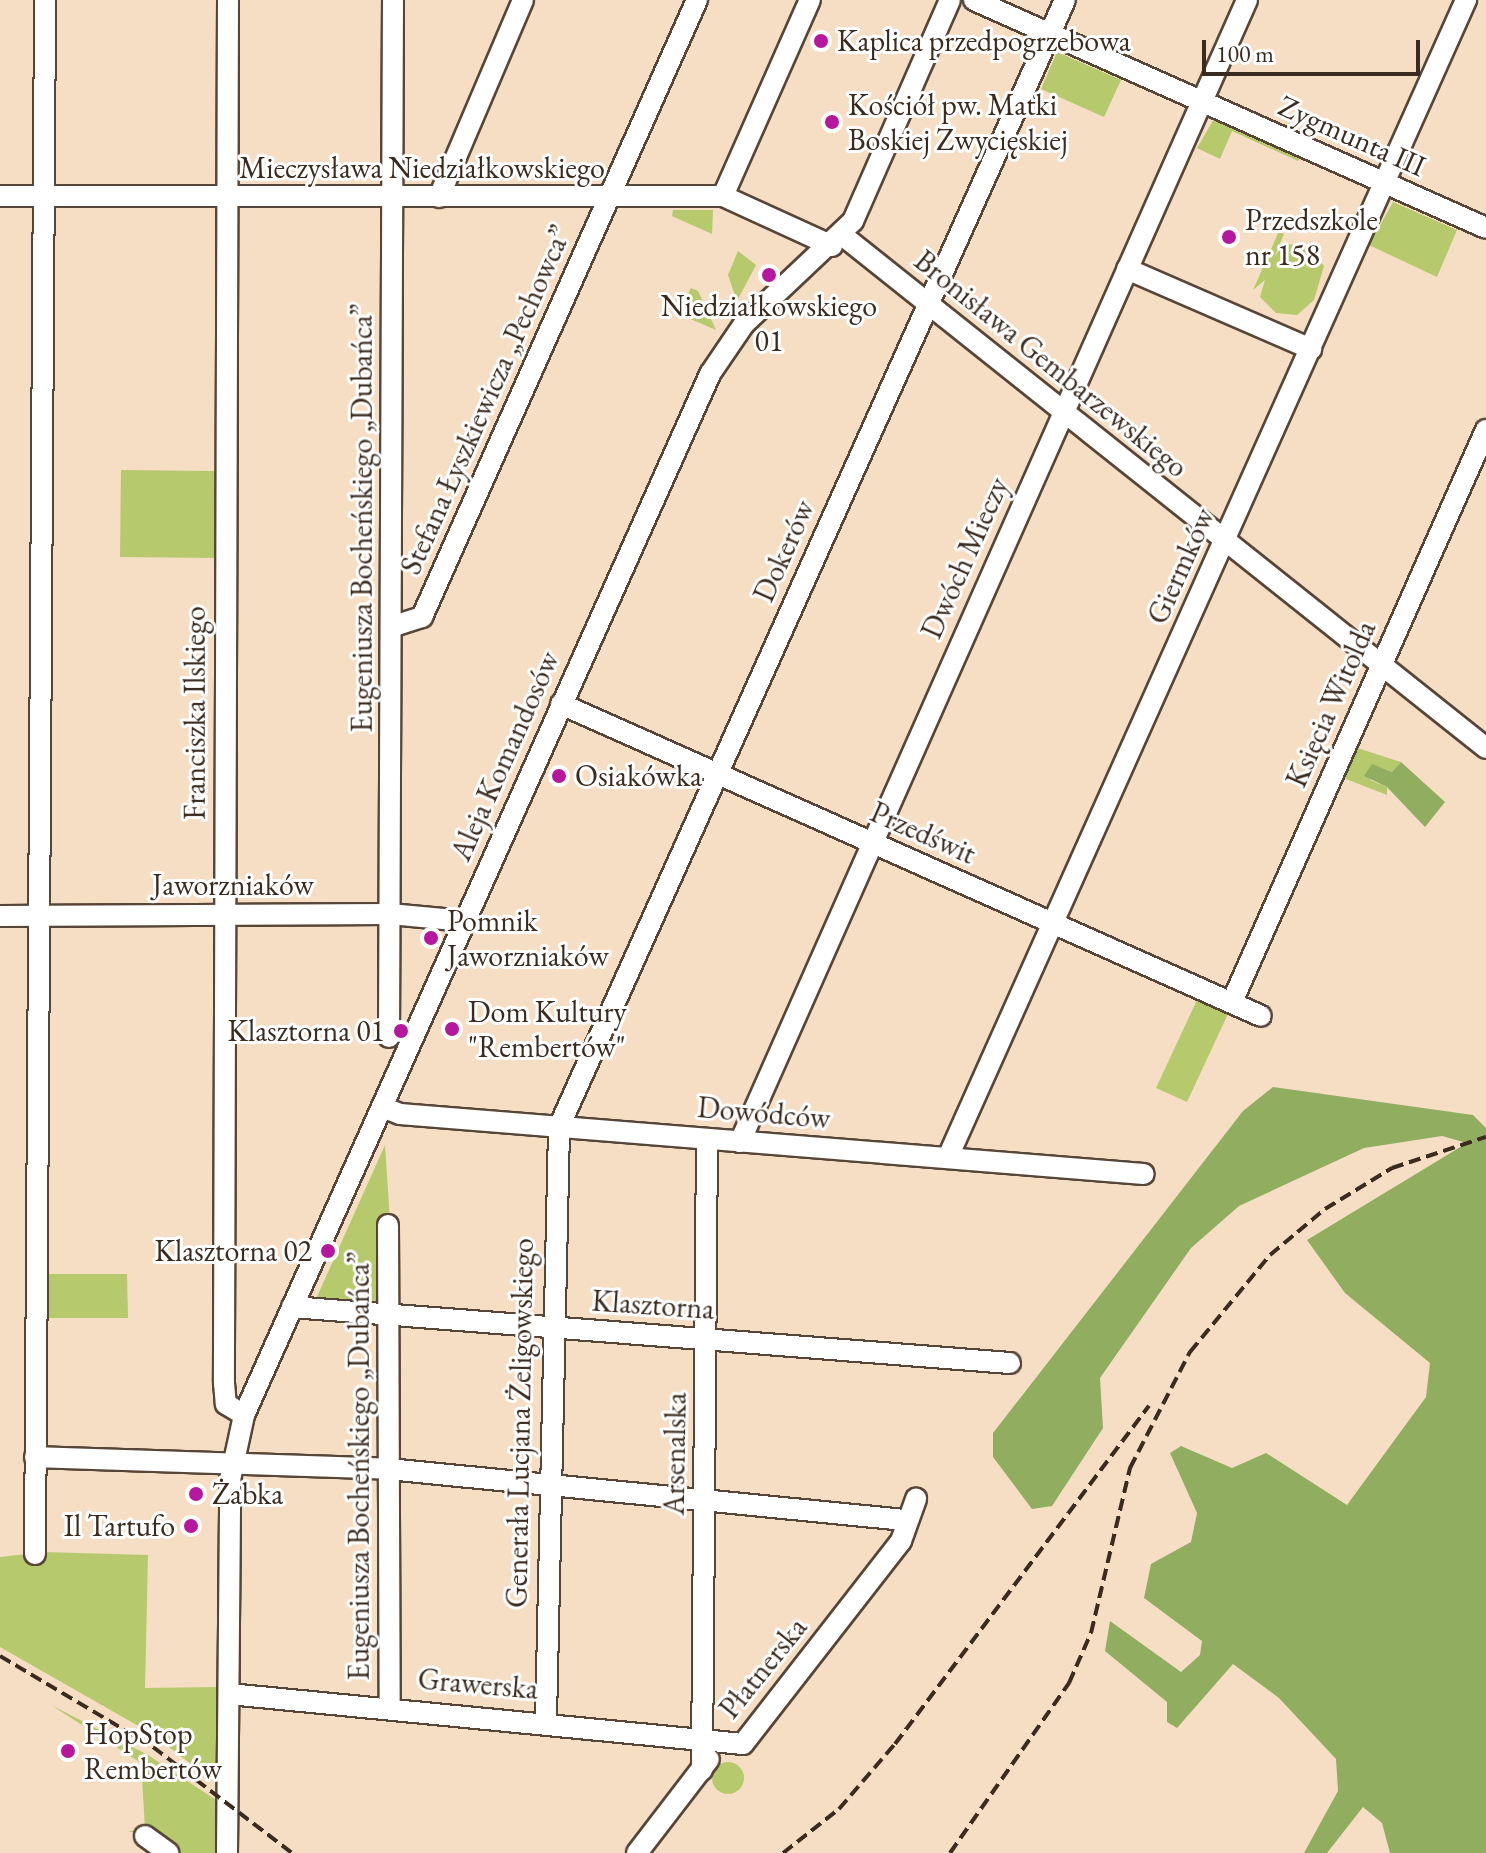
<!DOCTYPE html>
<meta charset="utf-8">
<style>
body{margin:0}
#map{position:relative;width:1486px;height:1853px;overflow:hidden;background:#f5dec4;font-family:"EB Garamond",serif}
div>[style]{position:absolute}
.green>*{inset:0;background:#b6c96c}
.round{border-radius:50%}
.forest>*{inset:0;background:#90ad60}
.roads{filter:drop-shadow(2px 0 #574537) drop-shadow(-2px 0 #574537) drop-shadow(0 2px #574537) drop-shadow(0 -2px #574537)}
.minor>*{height:20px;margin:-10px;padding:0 10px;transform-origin:10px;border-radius:10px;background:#fff}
.rail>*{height:4px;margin-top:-2px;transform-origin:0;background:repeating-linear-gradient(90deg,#3b2a1e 0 12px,transparent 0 18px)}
.dots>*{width:22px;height:22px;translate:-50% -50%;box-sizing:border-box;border:4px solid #fff;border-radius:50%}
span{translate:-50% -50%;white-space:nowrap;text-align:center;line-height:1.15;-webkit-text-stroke:6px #fff;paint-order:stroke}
.poi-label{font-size:30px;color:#3b2a1e}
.left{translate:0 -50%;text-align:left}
.right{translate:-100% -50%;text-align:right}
.street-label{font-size:30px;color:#3b2a1e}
.scale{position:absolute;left:1202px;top:40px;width:218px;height:36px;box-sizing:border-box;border:4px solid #3b2a1e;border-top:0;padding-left:10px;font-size:24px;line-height:28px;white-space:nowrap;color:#3b2a1e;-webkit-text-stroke:6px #fff;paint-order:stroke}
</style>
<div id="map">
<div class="green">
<i style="clip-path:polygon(1057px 52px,1121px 80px,1104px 117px,1041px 89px)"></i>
<i style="clip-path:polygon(1214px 119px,1217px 119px,1302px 154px,1298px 161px,1232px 131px,1220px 159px,1197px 148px)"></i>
<i style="clip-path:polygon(1393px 202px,1457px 230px,1437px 277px,1369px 245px)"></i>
<i style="clip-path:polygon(673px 210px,713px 210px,712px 234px,672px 216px)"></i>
<i style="clip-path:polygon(1279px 231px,1284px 234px,1274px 258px,1283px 244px,1305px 245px,1324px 266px,1314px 300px,1297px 315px,1276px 313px,1260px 297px,1265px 280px,1253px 290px)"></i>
<i style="clip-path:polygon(738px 251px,756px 265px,737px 301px,728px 275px)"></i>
<i style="clip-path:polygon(691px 288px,698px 291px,716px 330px,679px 314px)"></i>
<i style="clip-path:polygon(121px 470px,214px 471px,214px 558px,120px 557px)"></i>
<i style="clip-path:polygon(1354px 747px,1401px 762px,1392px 772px,1379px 767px,1370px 780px,1387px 787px,1387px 795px,1341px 777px)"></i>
<i style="clip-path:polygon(1197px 1000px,1228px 1014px,1187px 1102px,1156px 1088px)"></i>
<i style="clip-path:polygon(385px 1145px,390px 1221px,379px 1301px,316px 1299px)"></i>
<i style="clip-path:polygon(46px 1274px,127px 1274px,128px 1318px,46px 1318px)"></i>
<i style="clip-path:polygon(44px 1552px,148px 1555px,145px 1688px,218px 1687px,216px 1783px,149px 1732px,0 1647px,0 1557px)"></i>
<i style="clip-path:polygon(51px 1705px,148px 1755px,216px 1800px,215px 1853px,176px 1853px,146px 1832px,127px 1832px,145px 1828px,141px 1763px)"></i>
<i class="round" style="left:712px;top:1762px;width:32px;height:32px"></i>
</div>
<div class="forest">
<i style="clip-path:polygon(1401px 762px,1445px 802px,1425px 827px,1387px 787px,1364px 776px,1372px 764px,1392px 772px)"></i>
<i style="clip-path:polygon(1273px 1087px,1473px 1115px,1486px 1128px,1486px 1853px,1390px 1853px,1382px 1823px,1363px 1807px,1327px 1853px,1304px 1853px,1338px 1791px,1336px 1759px,1279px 1698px,1233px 1664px,1177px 1728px,1167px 1722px,1167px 1702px,1105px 1651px,1110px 1621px,1181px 1672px,1200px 1655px,1202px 1641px,1144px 1598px,1151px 1564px,1191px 1542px,1197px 1513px,1170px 1453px,1181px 1446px,1232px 1468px,1266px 1453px,1347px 1505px,1426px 1397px,1430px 1363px,1345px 1293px,1307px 1240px,1467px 1143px,1442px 1136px,1364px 1148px,1239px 1206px,1191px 1248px,1100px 1378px,1103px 1428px,1052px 1506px,1032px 1509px,993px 1457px,993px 1433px,1243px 1111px)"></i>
</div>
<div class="roads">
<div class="minor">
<i style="left:228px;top:0;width:1383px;rotate:90.17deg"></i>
<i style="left:224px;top:1383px;width:21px;rotate:85deg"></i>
<i style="left:226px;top:1404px;width:21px;rotate:31deg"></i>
<i style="left:974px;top:0;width:560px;rotate:24deg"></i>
<i style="left:0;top:196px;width:723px"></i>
<i style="left:723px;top:196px;width:120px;rotate:24.6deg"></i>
<i style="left:723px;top:196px;width:214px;rotate:-66.1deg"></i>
<i style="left:439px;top:197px;width:214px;rotate:-66.9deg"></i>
<i style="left:842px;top:235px;width:823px;rotate:38.54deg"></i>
<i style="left:1127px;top:269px;width:201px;rotate:23.5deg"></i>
<i style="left:391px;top:627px;width:33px;rotate:-18deg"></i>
<i style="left:422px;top:617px;width:676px;rotate:-65.98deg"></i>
<i style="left:561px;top:704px;width:766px;rotate:24.02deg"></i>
<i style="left:0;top:916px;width:390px;rotate:-0.3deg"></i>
<i style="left:390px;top:914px;width:75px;rotate:5.3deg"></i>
<i style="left:1232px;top:1002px;width:626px;rotate:-66.06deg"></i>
<i style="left:389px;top:1037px;width:1037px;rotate:-89.78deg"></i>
<i style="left:382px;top:1107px;width:19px;rotate:21deg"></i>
<i style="left:400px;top:1114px;width:746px;rotate:4.61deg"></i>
<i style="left:740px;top:1142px;width:1249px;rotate:-66.06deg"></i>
<i style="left:948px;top:1157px;width:1268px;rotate:-65.88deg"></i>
<i style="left:388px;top:1225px;width:482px;rotate:89.8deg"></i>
<i style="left:292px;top:1307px;width:720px;rotate:4.46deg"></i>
<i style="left:35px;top:1457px;width:353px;rotate:1.9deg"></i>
<i style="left:388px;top:1469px;width:519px;rotate:5.64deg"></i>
<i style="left:35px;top:1554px;width:1554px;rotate:-89.63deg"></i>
<i style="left:229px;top:1694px;width:516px;rotate:5.56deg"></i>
<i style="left:743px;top:1744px;width:257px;rotate:-52.1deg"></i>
<i style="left:901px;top:1541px;width:45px;rotate:-70.3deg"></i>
<i style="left:546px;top:1720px;width:593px;rotate:-88.74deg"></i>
<i style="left:559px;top:1127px;width:1235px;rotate:-65.82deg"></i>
<i style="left:702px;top:1770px;width:631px;rotate:-89.55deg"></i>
<i style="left:145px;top:1836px;width:29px;rotate:36deg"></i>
<i style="left:227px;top:1853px;width:373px;rotate:-89.5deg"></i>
<i style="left:230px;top:1480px;width:66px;rotate:-77.8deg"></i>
<i style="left:244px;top:1415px;width:1141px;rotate:-65.88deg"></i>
<i style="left:710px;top:374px;width:60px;rotate:-55.8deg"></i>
<i style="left:744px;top:324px;width:150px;rotate:-43.4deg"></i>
<i style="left:853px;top:221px;width:241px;rotate:-66.3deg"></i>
<i style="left:637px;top:1853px;width:118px;rotate:-52.5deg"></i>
</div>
</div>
<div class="rail">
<i style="left:0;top:1656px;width:178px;rotate:30.7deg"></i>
<i style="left:153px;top:1747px;width:175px;rotate:37.3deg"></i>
<i style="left:783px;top:1853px;width:71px;rotate:-38.2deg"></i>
<i style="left:839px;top:1809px;width:86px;rotate:-49.3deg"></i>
<i style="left:895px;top:1744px;width:423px;rotate:-53.1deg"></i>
<i style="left:950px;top:1853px;width:208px;rotate:-55deg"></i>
<i style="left:1069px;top:1683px;width:55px;rotate:-66.3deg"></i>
<i style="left:1091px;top:1633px;width:170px;rotate:-76.7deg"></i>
<i style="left:1130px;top:1468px;width:131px;rotate:-62.7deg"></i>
<i style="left:1190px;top:1352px;width:126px;rotate:-50.5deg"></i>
<i style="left:1270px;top:1255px;width:72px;rotate:-39.9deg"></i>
<i style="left:1325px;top:1209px;width:79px;rotate:-31.5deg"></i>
<i style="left:1392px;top:1168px;width:99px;rotate:-18.3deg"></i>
</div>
<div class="dots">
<i style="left:821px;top:41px;background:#b5179e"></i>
<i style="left:832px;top:122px;background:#b5179e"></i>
<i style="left:1229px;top:237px;background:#b5179e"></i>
<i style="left:769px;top:275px;background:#b5179e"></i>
<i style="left:559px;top:776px;background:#b5179e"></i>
<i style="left:431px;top:938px;background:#b5179e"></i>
<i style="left:452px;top:1029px;background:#b5179e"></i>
<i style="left:401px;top:1031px;background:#b5179e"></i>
<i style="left:328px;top:1251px;background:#b5179e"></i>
<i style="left:196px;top:1494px;background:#b5179e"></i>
<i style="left:191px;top:1526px;background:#b5179e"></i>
<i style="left:68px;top:1751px;background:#b5179e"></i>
</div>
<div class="poi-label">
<span class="left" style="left:837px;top:41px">Kaplica przedpogrzebowa</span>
<span class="left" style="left:848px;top:122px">Kościół pw. Matki<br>Boskiej Zwycięskiej</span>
<span class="left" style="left:1245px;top:237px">Przedszkole<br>nr 158</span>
<span style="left:769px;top:323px">Niedziałkowskiego<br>01</span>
<span class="left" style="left:575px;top:776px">Osiakówka</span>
<span class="left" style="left:447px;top:938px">Pomnik<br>Jaworzniaków</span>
<span class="left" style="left:468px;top:1029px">Dom Kultury<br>"Rembertów"</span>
<span class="right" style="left:385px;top:1031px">Klasztorna 01</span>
<span class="right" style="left:312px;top:1251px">Klasztorna 02</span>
<span class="left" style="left:212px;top:1494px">Żabka</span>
<span class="right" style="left:175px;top:1526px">Il Tartufo</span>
<span class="left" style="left:84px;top:1751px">HopStop<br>Rembertów</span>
</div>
<div class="street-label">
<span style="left:1352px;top:136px;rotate:24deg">Zygmunta III</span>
<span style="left:422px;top:168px">Mieczysława Niedziałkowskiego</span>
<span style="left:1051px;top:364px;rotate:39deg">Bronisława Gembarzewskiego</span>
<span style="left:486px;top:400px;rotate:-66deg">Stefana Łyszkiewicza „Pechowca”</span>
<span style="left:362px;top:518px;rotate:-90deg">Eugeniusza Bocheńskiego „Dubańca”</span>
<span style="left:784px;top:551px;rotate:-66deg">Dokerów</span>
<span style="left:965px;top:558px;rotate:-66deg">Dwóch Mieczy</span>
<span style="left:1181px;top:566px;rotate:-66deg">Giermków</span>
<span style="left:1331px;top:704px;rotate:-66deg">Księcia Witolda</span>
<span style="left:195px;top:713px;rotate:-90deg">Franciszka Ilskiego</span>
<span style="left:505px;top:756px;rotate:-66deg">Aleja Komandosów</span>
<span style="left:923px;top:833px;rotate:24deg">Przedświt</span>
<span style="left:233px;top:885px">Jaworzniaków</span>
<span style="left:764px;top:1113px;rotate:5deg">Dowódców</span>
<span style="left:653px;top:1305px;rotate:4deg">Klasztorna</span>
<span style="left:520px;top:1423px;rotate:-89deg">Generała Lucjana Żeligowskiego</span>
<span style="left:675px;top:1454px;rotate:-89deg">Arsenalska</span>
<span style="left:359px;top:1466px;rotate:-90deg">Eugeniusza Bocheńskiego „Dubańca”</span>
<span style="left:763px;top:1668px;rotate:-51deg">Płatnerska</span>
<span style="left:478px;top:1684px;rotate:5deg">Grawerska</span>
</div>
<div class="scale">100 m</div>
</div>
